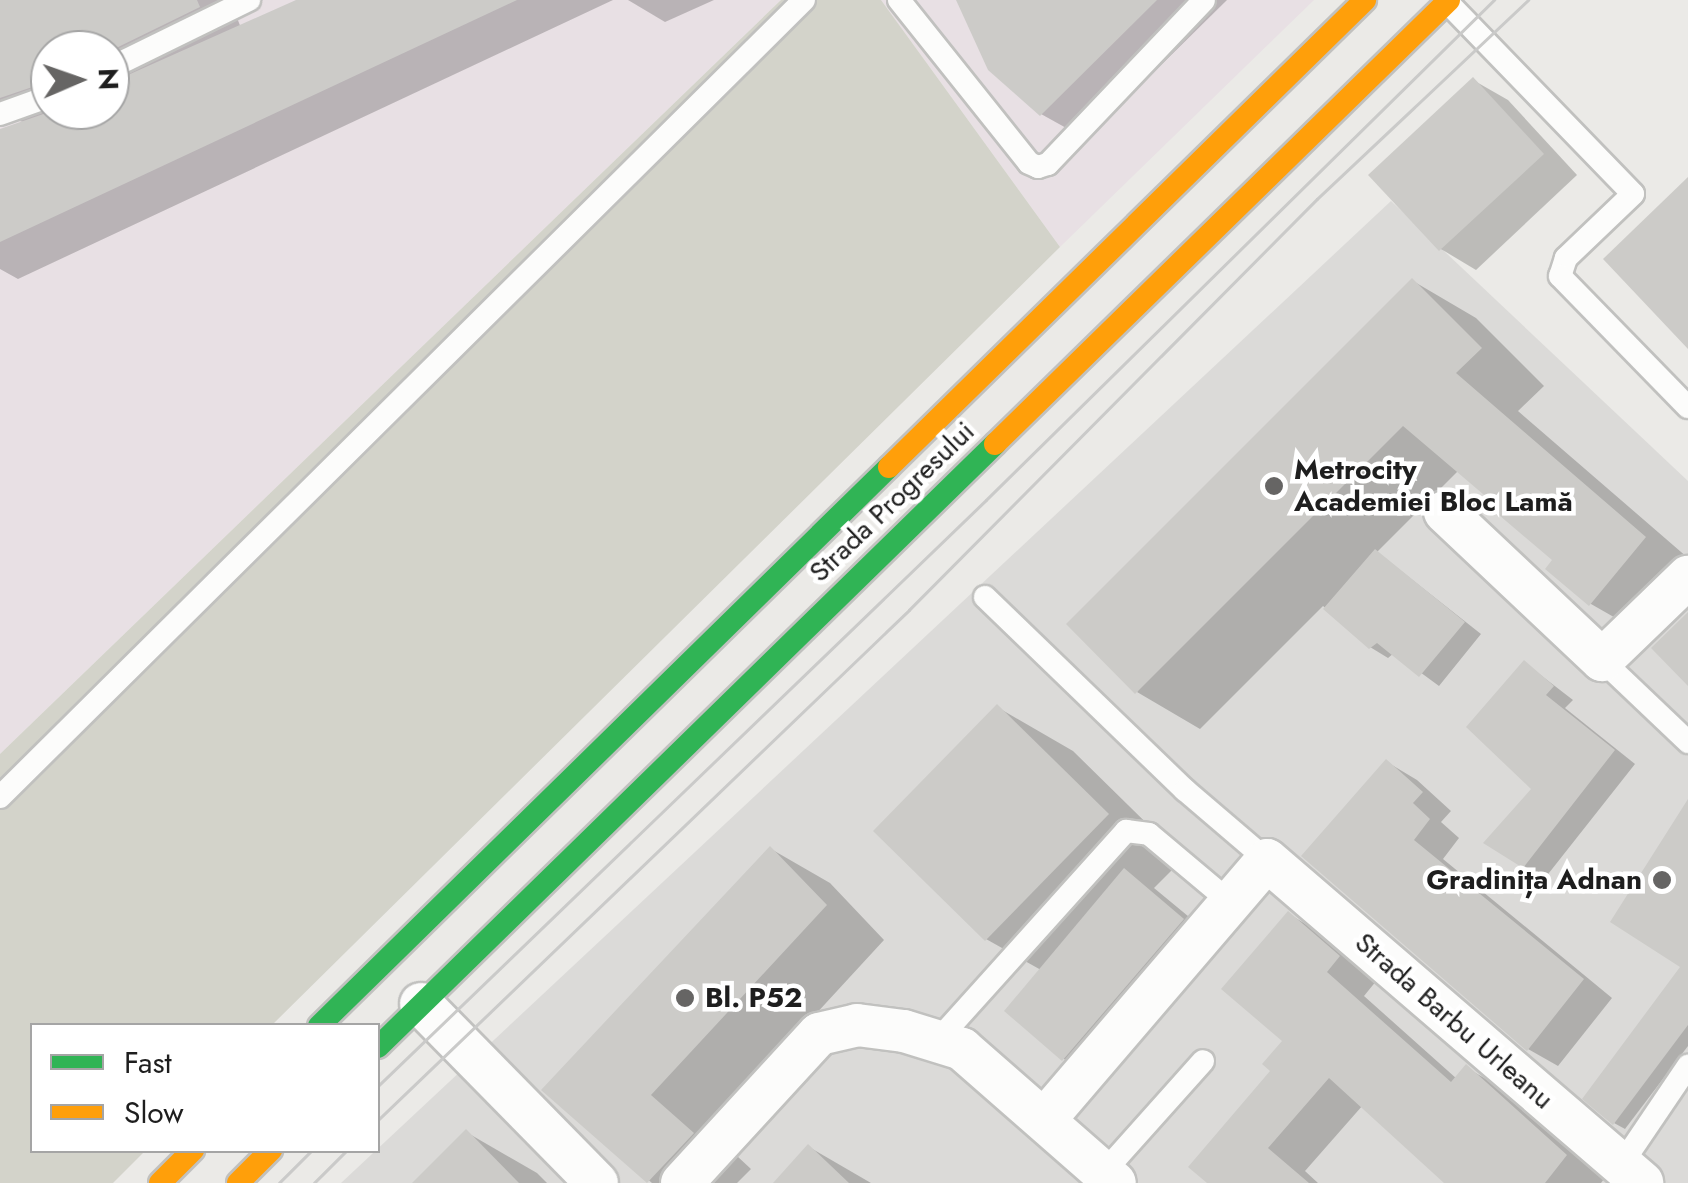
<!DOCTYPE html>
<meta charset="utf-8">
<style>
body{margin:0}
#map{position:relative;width:1688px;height:1183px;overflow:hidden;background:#ebeae7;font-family:Jost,sans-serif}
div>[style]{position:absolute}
.residential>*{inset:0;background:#dbdad8}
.industrial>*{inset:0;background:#e8e0e4}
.construction>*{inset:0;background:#d3d3ca}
.shadow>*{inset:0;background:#0003}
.building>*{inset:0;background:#cccbc8}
.roads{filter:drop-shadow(2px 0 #c1c1bf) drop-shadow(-2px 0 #c1c1bf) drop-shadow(0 2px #c1c1bf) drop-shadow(0 -2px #c1c1bf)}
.lane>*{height:22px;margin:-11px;padding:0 11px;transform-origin:11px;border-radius:11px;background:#fcfcfb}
.street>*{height:42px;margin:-21px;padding:0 21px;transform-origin:21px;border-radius:21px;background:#fcfcfb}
.fast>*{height:22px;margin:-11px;padding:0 11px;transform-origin:11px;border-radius:11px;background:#30b455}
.slow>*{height:22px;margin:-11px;padding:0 11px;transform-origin:11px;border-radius:11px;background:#ff9f0a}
.tram>*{height:2.5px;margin:-1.25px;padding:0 1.25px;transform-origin:1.25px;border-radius:1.25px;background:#cacac9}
.dots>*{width:28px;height:28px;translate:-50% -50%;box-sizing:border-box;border:5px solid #fff;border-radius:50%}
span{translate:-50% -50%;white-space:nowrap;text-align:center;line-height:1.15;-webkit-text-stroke:9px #fff;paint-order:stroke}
.poi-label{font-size:28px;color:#1e1e1e;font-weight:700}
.left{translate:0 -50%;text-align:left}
.right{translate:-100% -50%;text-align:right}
.street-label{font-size:28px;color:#1e1e1e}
.legend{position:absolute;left:30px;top:1023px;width:350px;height:130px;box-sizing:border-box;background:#fff;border:2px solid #a5a5a5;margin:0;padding:12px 18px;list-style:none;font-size:30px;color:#1e1e1e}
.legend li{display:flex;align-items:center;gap:20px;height:50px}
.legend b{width:50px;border:2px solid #a5a5a5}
.north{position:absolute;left:30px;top:30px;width:100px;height:100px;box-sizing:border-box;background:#fff;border:2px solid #a5a5a5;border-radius:50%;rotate:88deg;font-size:28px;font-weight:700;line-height:40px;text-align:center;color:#1e1e1e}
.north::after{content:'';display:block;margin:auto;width:35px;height:45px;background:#666564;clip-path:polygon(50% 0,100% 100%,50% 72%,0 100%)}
</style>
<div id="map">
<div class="residential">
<i style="clip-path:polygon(1391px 201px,1688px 481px,1688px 1183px,341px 1183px)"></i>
</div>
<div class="industrial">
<i style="clip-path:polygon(evenodd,0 0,781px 0,0 754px,0 0,50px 50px,110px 50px,110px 110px,50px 110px,50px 50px)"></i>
<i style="clip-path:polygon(881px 0,1314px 0,1060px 247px)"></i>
</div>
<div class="construction">
<i style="clip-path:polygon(781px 0,881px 0,1060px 247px,272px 1025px,32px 1026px,32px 1150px,145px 1151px,113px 1183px,0 1183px,0 754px)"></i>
</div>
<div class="shadow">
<i style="clip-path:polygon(evenodd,0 0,230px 0,241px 28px,302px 0,613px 0,18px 279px,0 269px,0 141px,35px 125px,0 116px,0 0,50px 50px,110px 50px,110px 110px,50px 110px,50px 50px)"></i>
<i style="clip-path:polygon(628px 0,714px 0,665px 22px)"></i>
<i style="clip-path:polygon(959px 0,1227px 0,1086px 139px,1041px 114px)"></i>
<i style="clip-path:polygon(1473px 80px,1508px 100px,1577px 175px,1476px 270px,1441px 249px,1372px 175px)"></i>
<i style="clip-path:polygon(1413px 281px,1476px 318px,1544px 386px,1518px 411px,1688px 558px,1688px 599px,1654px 640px,1591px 604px,1555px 560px,1459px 470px,1377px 552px,1481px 634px,1439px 686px,1394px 653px,1388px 658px,1370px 647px,1323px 606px,1200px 729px,1137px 692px)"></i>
<i style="clip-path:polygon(1525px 663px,1573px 700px,1565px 708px,1635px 764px,1545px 878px,1524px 866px,1534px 788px)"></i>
<i style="clip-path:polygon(997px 707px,1073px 751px,1183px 859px,1154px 888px,1217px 940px,1098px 1079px,1064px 1059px,1041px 970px,986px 939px)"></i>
<i style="clip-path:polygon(1387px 762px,1417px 780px,1451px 811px,1441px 822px,1459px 838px,1443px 859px,1612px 998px,1558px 1066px,1528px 1049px,1304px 856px)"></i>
<i style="clip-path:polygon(771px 849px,830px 883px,884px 940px,709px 1130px,751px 1169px,737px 1183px,652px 1183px,545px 1090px)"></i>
<i style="clip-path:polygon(1289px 914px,1327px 937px,1377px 980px,1364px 996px,1457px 1079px,1467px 1068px,1505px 1090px,1604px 1179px,1601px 1183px,1448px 1183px,1363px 1105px,1305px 1171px,1318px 1183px,1211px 1183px,1274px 1070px,1285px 1041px)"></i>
<i style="clip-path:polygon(1688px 982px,1688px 1046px,1625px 1129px,1614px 1123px)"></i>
<i style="clip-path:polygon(466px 1132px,537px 1173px,547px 1183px,415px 1183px)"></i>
<i style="clip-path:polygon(809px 1147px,871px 1183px,776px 1183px)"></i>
</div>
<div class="building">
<i style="clip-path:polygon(0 0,197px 0,200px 7px,110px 51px,50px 50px,50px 81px,0 98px)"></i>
<i style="clip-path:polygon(296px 0,517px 0,0 242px,0 129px,55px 110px,110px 110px,110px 83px)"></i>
<i style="clip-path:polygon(956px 0,1157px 0,1040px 116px,988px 70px)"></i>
<i style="clip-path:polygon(1473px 77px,1544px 154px,1439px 251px,1368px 175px)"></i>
<i style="clip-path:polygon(1688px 177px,1688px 349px,1603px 259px)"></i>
<i style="clip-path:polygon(1412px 278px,1482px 348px,1456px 373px,1646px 537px,1589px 606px,1545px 569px,1552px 560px,1486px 504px,1490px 500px,1403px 426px,1135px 694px,1066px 624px)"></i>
<i style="clip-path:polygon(1375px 549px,1465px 622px,1419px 677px,1377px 643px,1369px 649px,1323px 609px)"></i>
<i style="clip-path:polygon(1688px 612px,1688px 686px,1651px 648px)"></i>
<i style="clip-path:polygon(1524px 660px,1554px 686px,1546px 695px,1615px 750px,1523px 868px,1483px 843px,1531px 789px,1466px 727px)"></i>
<i style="clip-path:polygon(997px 704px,1109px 814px,985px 941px,873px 831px)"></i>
<i style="clip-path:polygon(1386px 759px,1423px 792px,1413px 803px,1430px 819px,1414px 840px,1584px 979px,1527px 1051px,1301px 856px)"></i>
<i style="clip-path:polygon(1688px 799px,1688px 1025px,1613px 1125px,1582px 1099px,1680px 967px,1610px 922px)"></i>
<i style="clip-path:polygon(770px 846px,827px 905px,651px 1095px,694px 1133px,647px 1183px,541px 1090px)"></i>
<i style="clip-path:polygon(1124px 868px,1184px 919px,1062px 1061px,1004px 1011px)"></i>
<i style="clip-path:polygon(1288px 911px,1340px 956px,1327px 972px,1451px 1082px,1466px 1064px,1567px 1155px,1545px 1183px,1444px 1183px,1329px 1078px,1268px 1148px,1309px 1183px,1207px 1183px,1188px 1167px,1270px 1071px,1262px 1064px,1282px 1041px,1221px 989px)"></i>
<i style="clip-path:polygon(466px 1129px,519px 1183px,412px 1183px)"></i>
<i style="clip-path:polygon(808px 1144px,849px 1183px,773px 1183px)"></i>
</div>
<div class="roads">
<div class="lane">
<i style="left:899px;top:0;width:208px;rotate:51.4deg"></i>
<i style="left:1029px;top:163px;width:10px;rotate:24deg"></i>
<i style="left:1038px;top:167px;width:10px;rotate:-17deg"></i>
<i style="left:1048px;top:164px;width:226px;rotate:-46.4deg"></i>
<i style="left:1447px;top:2px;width:267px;rotate:45.9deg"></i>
<i style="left:1633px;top:194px;width:93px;rotate:136.3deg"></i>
<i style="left:1566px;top:258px;width:19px;rotate:108deg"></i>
<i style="left:1560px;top:276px;width:183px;rotate:45.7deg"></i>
<i style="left:110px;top:68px;width:155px;rotate:-26.1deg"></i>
<i style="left:0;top:114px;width:53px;rotate:-19.8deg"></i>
<i style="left:985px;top:597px;width:278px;rotate:44deg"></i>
<i style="left:1185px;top:790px;width:108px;rotate:40.5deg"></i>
<i style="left:1602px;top:660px;width:119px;rotate:43.6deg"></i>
<i style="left:0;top:797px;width:1132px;rotate:-44.75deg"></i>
<i style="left:937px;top:1041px;width:283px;rotate:-48deg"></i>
<i style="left:1126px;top:831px;width:23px;rotate:7deg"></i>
<i style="left:1149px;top:834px;width:106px;rotate:40deg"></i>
<i style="left:1621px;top:1165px;width:120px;rotate:-55.9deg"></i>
<i style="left:1103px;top:1173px;width:150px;rotate:-48.2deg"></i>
</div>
<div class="street">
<i style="left:1445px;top:512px;width:216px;rotate:43.3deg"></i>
<i style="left:1602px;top:660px;width:120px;rotate:-44deg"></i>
<i style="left:421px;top:1004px;width:251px;rotate:45.5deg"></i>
<i style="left:1045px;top:1119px;width:341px;rotate:-49.4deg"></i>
<i style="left:1267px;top:860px;width:495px;rotate:40.7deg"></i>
<i style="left:682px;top:1183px;width:202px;rotate:-47.4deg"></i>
<i style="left:819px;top:1034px;width:39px;rotate:-13deg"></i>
<i style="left:857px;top:1025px;width:47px;rotate:7.3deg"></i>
<i style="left:904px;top:1031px;width:61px;rotate:17.2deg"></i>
<i style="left:962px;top:1049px;width:203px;rotate:41.2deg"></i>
</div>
<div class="fast">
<i style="left:319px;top:1026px;width:798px;rotate:-44.44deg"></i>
<i style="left:378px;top:1047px;width:863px;rotate:-44.34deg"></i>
</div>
<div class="slow">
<i style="left:995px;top:444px;width:635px;rotate:-44.36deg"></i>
<i style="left:889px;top:467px;width:667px;rotate:-44.45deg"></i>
<i style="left:160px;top:1183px;width:47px;rotate:-45deg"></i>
<i style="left:238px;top:1183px;width:47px;rotate:-45deg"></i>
</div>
</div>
<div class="tram">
<i style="left:378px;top:1086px;width:844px;rotate:-43.94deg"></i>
<i style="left:986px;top:500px;width:713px;rotate:-44.55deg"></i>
<i style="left:378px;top:1120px;width:736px;rotate:-43.84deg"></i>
<i style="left:909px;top:610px;width:579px;rotate:-45.21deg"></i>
<i style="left:1317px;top:199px;width:290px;rotate:-43.3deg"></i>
<i style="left:279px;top:1183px;width:47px;rotate:-45deg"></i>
<i style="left:314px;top:1183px;width:47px;rotate:-45deg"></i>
</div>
<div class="dots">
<i style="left:1274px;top:486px;background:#666564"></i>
<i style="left:1662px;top:880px;background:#666564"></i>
<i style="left:685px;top:998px;background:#666564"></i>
</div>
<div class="poi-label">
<span class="left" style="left:1294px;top:486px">Metrocity<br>Academiei Bloc Lamă</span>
<span class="right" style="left:1642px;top:880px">Gradinița Adnan</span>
<span class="left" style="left:705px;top:998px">Bl. P52</span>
</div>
<div class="street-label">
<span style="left:892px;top:502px;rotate:-44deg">Strada Progresului</span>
<span style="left:1454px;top:1021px;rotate:41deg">Strada Barbu Urleanu</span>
</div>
<ul class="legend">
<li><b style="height:12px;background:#30b455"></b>Fast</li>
<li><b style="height:12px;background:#ff9f0a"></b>Slow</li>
</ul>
<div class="north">N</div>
</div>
